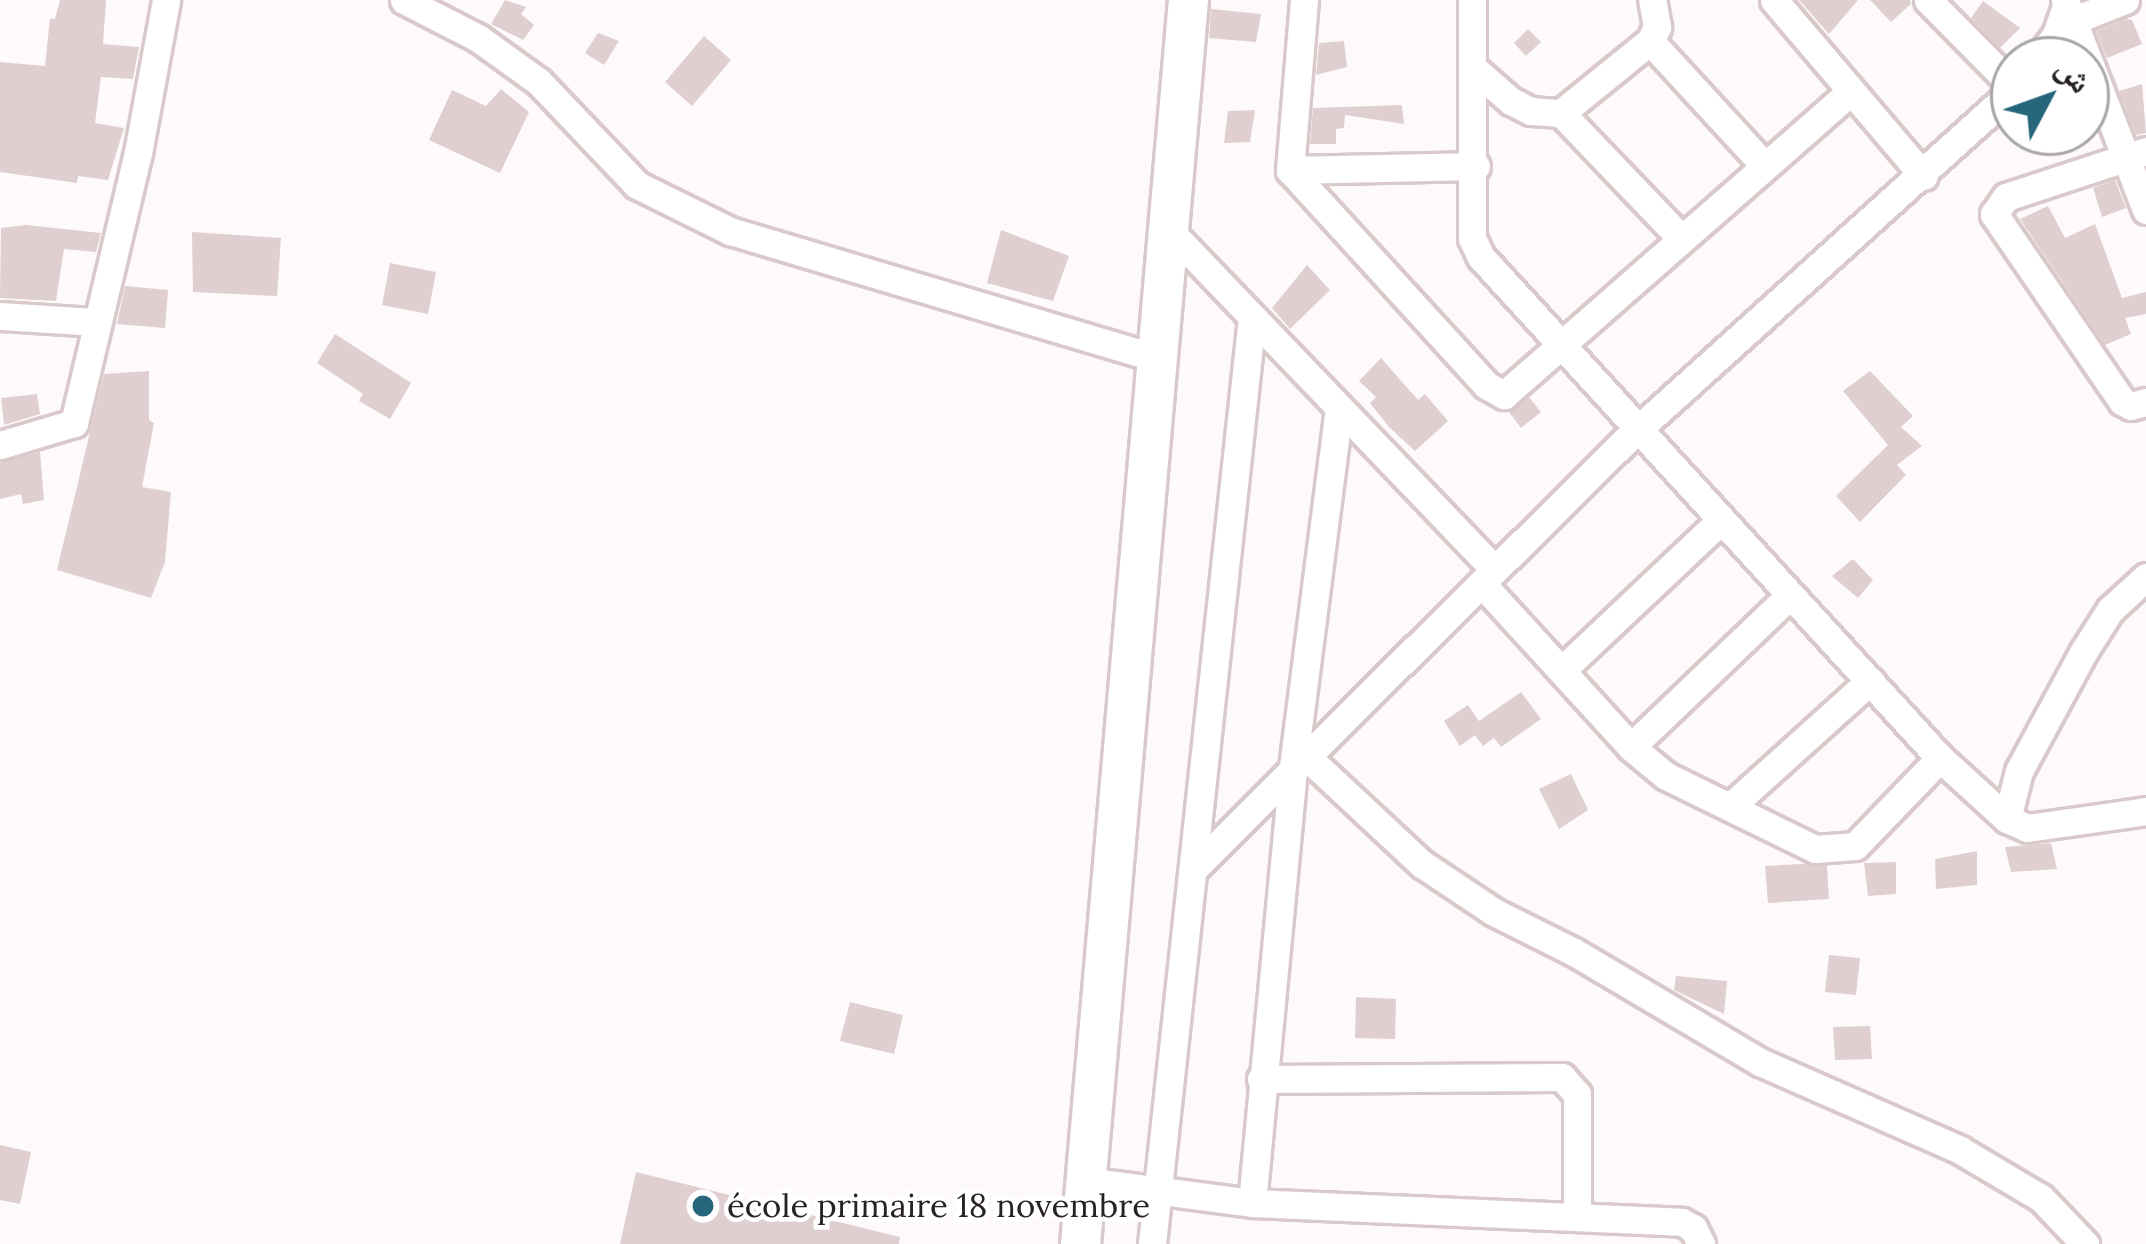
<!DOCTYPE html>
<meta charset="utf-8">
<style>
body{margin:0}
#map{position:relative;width:2146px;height:1244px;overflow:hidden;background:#fefafb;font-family:Lora,"Noto Naskh Arabic",serif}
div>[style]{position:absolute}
.building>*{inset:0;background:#e0cfd1}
.roads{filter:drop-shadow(3px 0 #dac9ca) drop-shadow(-3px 0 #dac9ca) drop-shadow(0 3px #dac9ca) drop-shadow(0 -3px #dac9ca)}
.minor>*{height:27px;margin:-13.5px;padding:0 13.5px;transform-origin:13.5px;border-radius:13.5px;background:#fff}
.secondary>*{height:39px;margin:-19.5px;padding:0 19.5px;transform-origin:19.5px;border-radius:19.5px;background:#fff}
.dots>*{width:33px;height:33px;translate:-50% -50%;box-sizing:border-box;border:6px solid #fff;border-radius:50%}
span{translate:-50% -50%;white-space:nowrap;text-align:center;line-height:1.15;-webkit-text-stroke:9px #fff;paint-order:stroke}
.poi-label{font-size:33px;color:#282223}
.left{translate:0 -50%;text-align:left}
.north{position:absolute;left:1990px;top:36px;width:120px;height:120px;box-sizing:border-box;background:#fff;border:3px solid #a9a7a7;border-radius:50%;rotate:49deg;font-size:33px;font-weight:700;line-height:48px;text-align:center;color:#282223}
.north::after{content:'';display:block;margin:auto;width:42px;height:54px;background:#25667a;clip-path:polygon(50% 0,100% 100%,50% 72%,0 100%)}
</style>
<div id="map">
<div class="building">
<i style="clip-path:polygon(60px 0,106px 0,103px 44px,139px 47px,133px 79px,101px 77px,95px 123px,124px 128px,108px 180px,78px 176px,77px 183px,0 172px,0 62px,45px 66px,50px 18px,55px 19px)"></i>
<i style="clip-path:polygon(505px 0,526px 7px,521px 14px,534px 25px,523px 40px,491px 24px)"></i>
<i style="clip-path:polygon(1799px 0,1858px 0,1829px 34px)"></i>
<i style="clip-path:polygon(1870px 0,1910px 0,1911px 4px,1891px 22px)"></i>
<i style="clip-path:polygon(1983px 1px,2020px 28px,2000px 48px,1971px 18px)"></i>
<i style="clip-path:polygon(1211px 9px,1261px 14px,1256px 42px,1209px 38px)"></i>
<i style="clip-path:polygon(2126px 19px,2132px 20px,2142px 44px,2107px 58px,2096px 31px)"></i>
<i style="clip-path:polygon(1528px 29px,1541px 42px,1526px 56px,1514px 43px)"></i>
<i style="clip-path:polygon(598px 33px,619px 41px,604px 65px,585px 53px)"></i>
<i style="clip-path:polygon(704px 36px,731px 60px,692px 106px,665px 82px)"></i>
<i style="clip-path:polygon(1344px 41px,1347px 67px,1316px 75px,1319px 43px)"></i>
<i style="clip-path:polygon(2142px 84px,2146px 133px,2136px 135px,2119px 91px)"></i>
<i style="clip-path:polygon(501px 89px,529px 112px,500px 173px,429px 140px,452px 90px,486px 106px)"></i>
<i style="clip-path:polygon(1402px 105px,1404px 124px,1345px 115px,1344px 128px,1336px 129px,1336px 144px,1310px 144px,1313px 108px)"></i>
<i style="clip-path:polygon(1255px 110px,1250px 142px,1224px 143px,1228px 111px)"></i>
<i style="clip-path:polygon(2115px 180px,2126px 208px,2102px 217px,2093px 188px)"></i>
<i style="clip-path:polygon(2048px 206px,2065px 238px,2095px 224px,2122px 298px,2146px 292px,2146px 314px,2125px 318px,2131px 334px,2105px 345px,2020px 219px)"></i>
<i style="clip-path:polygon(26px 225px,101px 233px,96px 252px,64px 249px,56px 301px,0 298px,1px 228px)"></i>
<i style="clip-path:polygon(1001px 230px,1069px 256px,1053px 301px,987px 283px)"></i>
<i style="clip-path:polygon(192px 232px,281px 238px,277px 296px,193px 292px)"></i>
<i style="clip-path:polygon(390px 263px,436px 272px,428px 314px,382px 305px)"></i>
<i style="clip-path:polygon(1307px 265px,1330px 290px,1290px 329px,1272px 308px)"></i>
<i style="clip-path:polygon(125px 286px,168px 290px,165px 328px,117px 324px)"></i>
<i style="clip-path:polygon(335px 334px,411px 383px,390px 419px,359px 401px,363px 394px,317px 363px)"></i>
<i style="clip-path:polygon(1381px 358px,1418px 400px,1425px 394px,1448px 421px,1415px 451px,1389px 427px,1370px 403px,1376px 397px,1359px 381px)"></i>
<i style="clip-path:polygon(149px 371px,149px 420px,154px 423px,142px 487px,171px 492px,165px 562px,151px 598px,57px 570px,104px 374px)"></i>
<i style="clip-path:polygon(1870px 371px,1913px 416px,1901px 427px,1922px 446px,1897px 465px,1906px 475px,1860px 522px,1836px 496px,1888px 445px,1843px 391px)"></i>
<i style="clip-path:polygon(37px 394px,40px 414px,4px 425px,1px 398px)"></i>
<i style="clip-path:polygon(1529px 397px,1541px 412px,1521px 428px,1509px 412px)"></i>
<i style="clip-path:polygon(40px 452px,44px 500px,23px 504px,21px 494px,0 499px,0 463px)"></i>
<i style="clip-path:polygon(1853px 559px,1873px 580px,1858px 598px,1832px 576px)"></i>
<i style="clip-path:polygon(1521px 692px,1541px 719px,1501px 747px,1494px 738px,1483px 746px,1475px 735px,1460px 746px,1444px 721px,1468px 705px,1479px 721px)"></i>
<i style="clip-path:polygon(1571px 774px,1588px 810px,1559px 829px,1539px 789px)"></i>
<i style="clip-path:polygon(2051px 843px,2057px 869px,2011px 872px,2005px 847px)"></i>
<i style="clip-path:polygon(1977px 851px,1977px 885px,1936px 889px,1935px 859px)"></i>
<i style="clip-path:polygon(1896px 862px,1896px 894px,1868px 896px,1864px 863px)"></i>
<i style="clip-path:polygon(1800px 864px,1827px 866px,1829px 899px,1768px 903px,1765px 866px)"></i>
<i style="clip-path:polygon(1829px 955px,1860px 958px,1856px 995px,1825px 992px)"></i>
<i style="clip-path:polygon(1676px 976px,1727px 981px,1724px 1014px,1674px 990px)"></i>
<i style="clip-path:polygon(1356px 997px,1396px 999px,1395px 1039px,1355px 1038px)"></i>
<i style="clip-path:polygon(850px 1002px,903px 1015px,894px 1054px,840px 1041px)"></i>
<i style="clip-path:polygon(1870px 1026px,1872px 1059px,1835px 1060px,1833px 1027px)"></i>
<i style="clip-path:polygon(0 1145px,31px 1152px,20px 1204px,0 1200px)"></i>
<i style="clip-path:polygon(636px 1172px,900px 1237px,899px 1244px,620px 1244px)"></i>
</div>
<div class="roads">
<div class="minor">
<i style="left:404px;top:0;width:83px;rotate:27.2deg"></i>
<i style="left:478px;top:38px;width:75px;rotate:35.8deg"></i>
<i style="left:539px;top:82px;width:142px;rotate:46.4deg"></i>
<i style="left:637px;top:185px;width:104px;rotate:26.3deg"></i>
<i style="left:730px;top:231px;width:441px;rotate:16.6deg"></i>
<i style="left:1304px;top:0;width:171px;rotate:94.7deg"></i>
<i style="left:1290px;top:170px;width:291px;rotate:47.6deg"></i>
<i style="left:1486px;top:385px;width:21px;rotate:29deg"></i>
<i style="left:1504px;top:395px;width:459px;rotate:-41.2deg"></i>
<i style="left:1472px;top:0;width:238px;rotate:90deg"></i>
<i style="left:1472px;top:238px;width:21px;rotate:65deg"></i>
<i style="left:1481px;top:257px;width:679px;rotate:47.51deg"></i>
<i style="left:1940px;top:758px;width:122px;rotate:134deg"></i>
<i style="left:1855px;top:846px;width:40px;rotate:175.7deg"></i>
<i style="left:1815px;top:849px;width:166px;rotate:-153.9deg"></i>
<i style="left:1666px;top:776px;width:45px;rotate:-140.4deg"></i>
<i style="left:1631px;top:747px;width:222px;rotate:-132.4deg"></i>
<i style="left:1774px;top:0;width:231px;rotate:49.6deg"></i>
<i style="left:1928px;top:0;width:122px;rotate:45.3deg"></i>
<i style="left:2065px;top:0;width:225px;rotate:68.9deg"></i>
<i style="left:2072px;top:21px;width:57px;rotate:-21.6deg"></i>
<i style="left:1650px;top:41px;width:170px;rotate:47.4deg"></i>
<i style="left:2037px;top:60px;width:31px;rotate:-53deg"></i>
<i style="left:2056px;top:35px;width:31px;rotate:-71deg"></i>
<i style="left:1474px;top:69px;width:49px;rotate:40.9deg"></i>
<i style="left:1511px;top:101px;width:22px;rotate:27deg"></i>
<i style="left:1531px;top:111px;width:30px;rotate:4deg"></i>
<i style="left:1561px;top:113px;width:114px;rotate:-39deg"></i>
<i style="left:1650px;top:41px;width:16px;rotate:-63deg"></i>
<i style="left:1657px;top:27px;width:27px;rotate:-100deg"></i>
<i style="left:1561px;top:113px;width:173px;rotate:46.2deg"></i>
<i style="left:2146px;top:151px;width:147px;rotate:161.8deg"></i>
<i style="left:2006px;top:197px;width:21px;rotate:125deg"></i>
<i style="left:1994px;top:214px;width:227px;rotate:55.6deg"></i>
<i style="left:2122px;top:401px;width:10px;rotate:29deg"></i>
<i style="left:2131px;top:406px;width:16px;rotate:-15deg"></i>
<i style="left:1290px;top:170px;width:186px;rotate:-1.2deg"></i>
<i style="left:1168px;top:229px;width:472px;rotate:46.2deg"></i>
<i style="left:0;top:316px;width:96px;rotate:3.6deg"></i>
<i style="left:0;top:445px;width:77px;rotate:-16.6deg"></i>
<i style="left:74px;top:423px;width:277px;rotate:-76.7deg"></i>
<i style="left:138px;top:153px;width:156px;rotate:-79.6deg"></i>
<i style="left:1563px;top:669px;width:217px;rotate:-43.3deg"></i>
<i style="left:1631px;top:747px;width:220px;rotate:-43.7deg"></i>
<i style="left:1305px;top:755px;width:160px;rotate:43deg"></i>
<i style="left:1422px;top:864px;width:87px;rotate:33.7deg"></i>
<i style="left:1494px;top:912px;width:89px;rotate:26.6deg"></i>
<i style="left:1574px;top:952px;width:216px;rotate:30.6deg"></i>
<i style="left:1760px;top:1062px;width:219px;rotate:23.7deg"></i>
<i style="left:1960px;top:1150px;width:94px;rotate:30.7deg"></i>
<i style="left:2041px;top:1198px;width:64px;rotate:46.3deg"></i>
<i style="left:1940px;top:758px;width:91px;rotate:42.3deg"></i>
<i style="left:2007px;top:819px;width:22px;rotate:24deg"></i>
<i style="left:2027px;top:828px;width:120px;rotate:-8.1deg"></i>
<i style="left:1731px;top:806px;width:187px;rotate:-42deg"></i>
<i style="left:2007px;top:819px;width:49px;rotate:-76deg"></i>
<i style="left:2019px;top:771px;width:136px;rotate:-61.6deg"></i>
<i style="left:2084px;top:651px;width:49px;rotate:-57.6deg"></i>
<i style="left:2110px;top:610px;width:49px;rotate:-42.5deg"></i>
<i style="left:1194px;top:868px;width:607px;rotate:-44.73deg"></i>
<i style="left:1625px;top:441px;width:524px;rotate:-42.06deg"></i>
<i style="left:1261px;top:1079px;width:301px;rotate:-0.4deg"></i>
<i style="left:1562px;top:1077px;width:23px;rotate:49deg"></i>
<i style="left:1577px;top:1094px;width:120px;rotate:90deg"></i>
<i style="left:1085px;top:1181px;width:168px;rotate:7.5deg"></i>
<i style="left:1252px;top:1203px;width:430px;rotate:2.5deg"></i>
<i style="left:1682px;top:1222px;width:13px;rotate:29deg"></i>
<i style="left:1693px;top:1228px;width:18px;rotate:63deg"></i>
<i style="left:1252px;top:1203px;width:438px;rotate:-84.6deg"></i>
<i style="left:1293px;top:767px;width:360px;rotate:-82.7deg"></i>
<i style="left:1152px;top:1244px;width:931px;rotate:-83.84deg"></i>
</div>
<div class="secondary">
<i style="left:1080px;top:1244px;width:1249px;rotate:-85.04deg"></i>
</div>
</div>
<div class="dots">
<i style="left:703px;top:1206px;background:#25667a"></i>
</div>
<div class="poi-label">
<span class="left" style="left:727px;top:1206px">école primaire 18 novembre</span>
</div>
<div class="north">ش</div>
</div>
